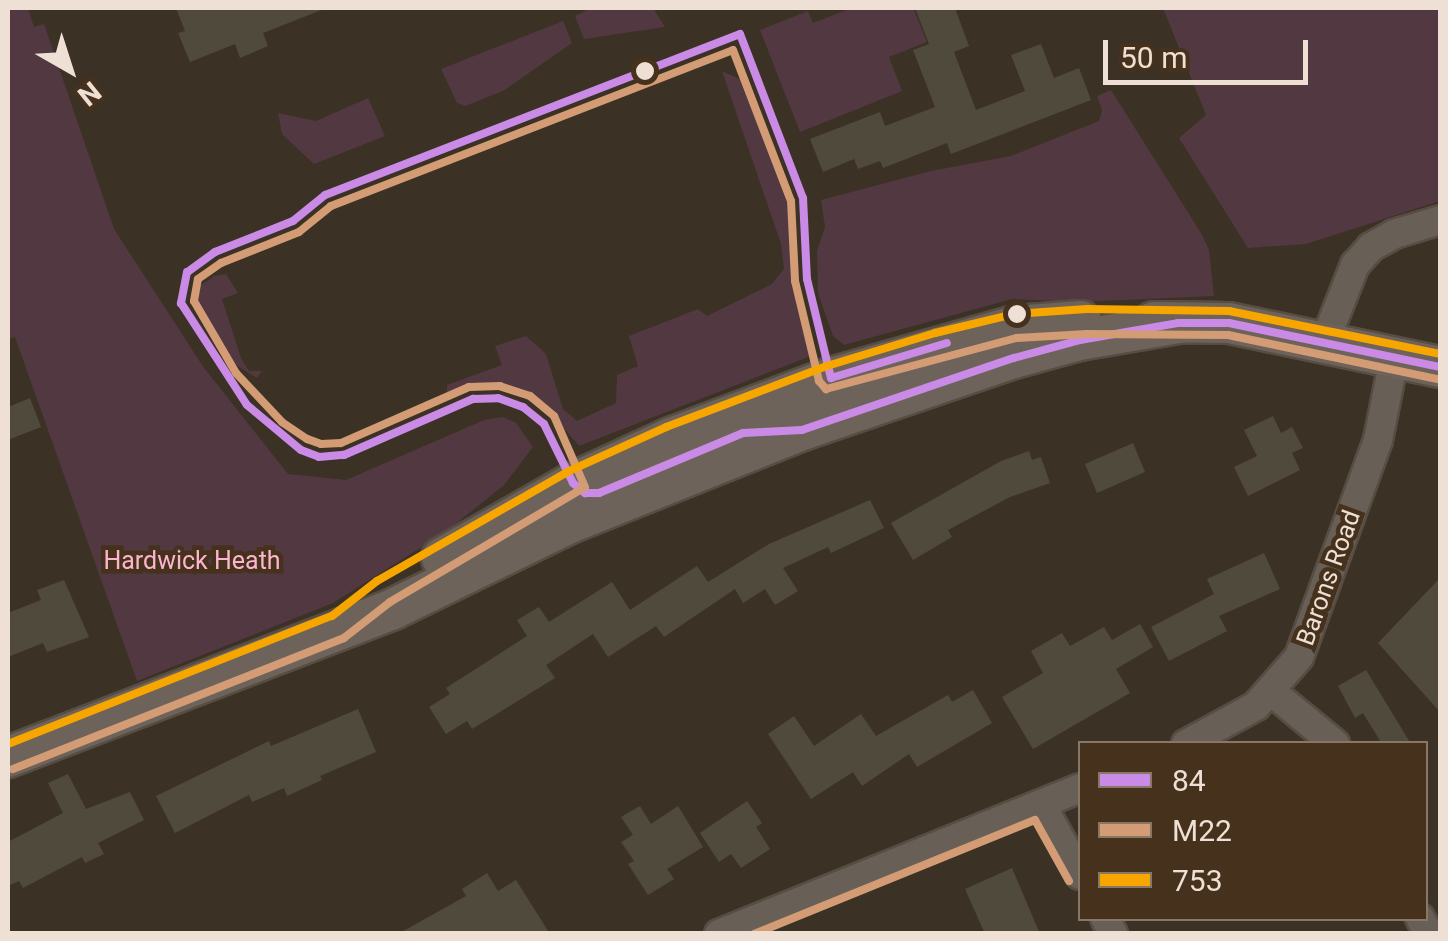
<!DOCTYPE html>
<style>
body{margin:0}
#map{position:relative;width:1448px;height:941px;overflow:hidden;background:#3c3125;font-family:Roboto,sans-serif}
div>[style]{position:absolute}
.green>*{inset:0;background:#523840}
.building>*{inset:0;background:#504a3d}
.roads{filter:drop-shadow(2px 0 #574d43) drop-shadow(-2px 0 #574d43) drop-shadow(0 2px #574d43) drop-shadow(0 -2px #574d43)}
.street>*{height:28px;margin:-14px;padding:0 14px;transform-origin:14px;border-radius:14px;background:#685f57}
.secondary>*{height:40px;margin:-20px;padding:0 20px;transform-origin:20px;border-radius:20px;background:#6e635b}
.bus-1>*{height:8px;margin:-4px;padding:0 4px;transform-origin:4px;border-radius:4px;background:#ca8be6}
.bus-2>*{height:8px;margin:-4px;padding:0 4px;transform-origin:4px;border-radius:4px;background:#d39c74}
.bus-3>*{height:8px;margin:-4px;padding:0 4px;transform-origin:4px;border-radius:4px;background:#f7a600}
.dots>*{width:28px;height:28px;translate:-50% -50%;box-sizing:border-box;border:5px solid #45311c;border-radius:50%}
span{translate:-50% -50%;white-space:nowrap;text-align:center;line-height:1.15;-webkit-text-stroke:9px #45311c;paint-order:stroke}
.park-label{font-size:25px;color:#fcb5ce}
.street-label{font-size:25px;color:#eee0d4}
.frame{position:absolute;inset:0;border:10px solid #eee0d4;pointer-events:none}
.legend{position:absolute;left:1078px;top:741px;width:350px;height:180px;box-sizing:border-box;background:#45311c;border:2px solid #897766;margin:0;padding:12px 18px;list-style:none;font-size:30px;color:#eee0d4}
.legend li{display:flex;align-items:center;gap:20px;height:50px}
.legend b{width:50px;border:2px solid #897766}
.north{position:absolute;left:20px;top:20px;width:100px;height:100px;-webkit-text-stroke:8px #45311c;paint-order:stroke;rotate:141deg;font-size:28px;font-weight:700;line-height:40px;text-align:center;color:#eee0d4}
.north::after{content:'';display:block;margin:auto;width:35px;height:45px;background:#eee0d4;clip-path:polygon(50% 0,100% 100%,50% 72%,0 100%)}
.scale{position:absolute;left:1103px;top:40px;width:205px;height:45px;box-sizing:border-box;border:5px solid #eee0d4;border-top:0;padding-left:12px;font-size:30px;line-height:35px;white-space:nowrap;color:#eee0d4;-webkit-text-stroke:8px #45311c;paint-order:stroke}
</style>
<div id="map">
<div class="green">
<i style="clip-path:polygon(8px 8px,28px 8px,34px 27px,44px 24px,114px 229px,204px 368px,288px 474px,346px 480px,484px 420px,503px 417px,516px 423px,533px 447px,504px 485px,447px 531px,333px 603px,137px 681px,15px 337px,8px 339px)"></i>
<i style="clip-path:polygon(591px 8px,653px 8px,665px 27px,584px 39px,575px 16px)"></i>
<i style="clip-path:polygon(852px 8px,913px 8px,927px 42px,889px 57px,902px 91px,800px 132px,760px 30px,808px 11px,813px 23px)"></i>
<i style="clip-path:polygon(1163px 8px,1440px 8px,1440px 201px,1306px 244px,1248px 248px,1179px 138px,1206px 115px)"></i>
<i style="clip-path:polygon(563px 21px,572px 43px,503px 91px,465px 106px,457px 103px,441px 69px)"></i>
<i style="clip-path:polygon(722px 71px,744px 81px,787px 203px,792px 270px,811px 356px,579px 446px,558px 421px,514px 391px,488px 386px,447px 396px,447px 385px,502px 365px,495px 346px,526px 336px,546px 354px,563px 409px,577px 421px,616px 403px,617px 375px,638px 366px,629px 336px,698px 309px,707px 316px,772px 284px,784px 269px,781px 244px)"></i>
<i style="clip-path:polygon(1111px 90px,1201px 233px,1209px 250px,1214px 296px,1077px 302px,1012px 299px,844px 345px,833px 336px,818px 293px,817px 251px,825px 227px,821px 200px,931px 171px,1011px 156px,1099px 121px,1102px 110px,1097px 96px)"></i>
<i style="clip-path:polygon(368px 98px,385px 136px,314px 164px,282px 134px,278px 113px,316px 121px)"></i>
<i style="clip-path:polygon(226px 274px,238px 293px,222px 299px,241px 358px,249px 371px,262px 371px,257px 378px,233px 363px,192px 291px,214px 276px)"></i>
</div>
<div class="building">
<i style="clip-path:polygon(176px 8px,324px 8px,324px 9px,263px 33px,268px 46px,240px 58px,235px 44px,190px 62px,178px 33px,185px 31px)"></i>
<i style="clip-path:polygon(915px 8px,955px 8px,969px 46px,954px 52px,976px 110px,1025px 91px,1011px 55px,1041px 44px,1054px 78px,1079px 68px,1091px 100px,951px 154px,947px 143px,883px 168px,880px 161px,858px 169px,854px 159px,823px 172px,810px 139px,880px 112px,885px 126px,935px 107px,913px 50px,929px 44px)"></i>
<i style="clip-path:polygon(30px 398px,41px 427px,8px 440px,8px 407px)"></i>
<i style="clip-path:polygon(1273px 416px,1281px 433px,1292px 427px,1303px 448px,1292px 453px,1300px 470px,1248px 496px,1234px 467px,1257px 456px,1244px 430px)"></i>
<i style="clip-path:polygon(1133px 443px,1145px 472px,1097px 493px,1085px 464px)"></i>
<i style="clip-path:polygon(1029px 451px,1032px 460px,1041px 457px,1050px 483px,1010px 497px,948px 530px,952px 537px,913px 560px,891px 523px,1001px 461px)"></i>
<i style="clip-path:polygon(870px 500px,884px 528px,831px 553px,828px 547px,783px 568px,798px 591px,775px 605px,765px 589px,743px 603px,735px 589px,664px 637px,656px 626px,608px 657px,593px 634px,546px 665px,555px 678px,472px 729px,467px 721px,446px 734px,429px 707px,450px 694px,446px 688px,527px 636px,517px 620px,539px 607px,549px 622px,612px 582px,630px 610px,697px 566px,708px 582px,769px 544px)"></i>
<i style="clip-path:polygon(1264px 553px,1280px 589px,1219px 616px,1227px 631px,1169px 661px,1151px 627px,1214px 594px,1207px 579px)"></i>
<i style="clip-path:polygon(1440px 578px,1440px 712px,1378px 643px)"></i>
<i style="clip-path:polygon(64px 580px,89px 637px,47px 652px,43px 643px,8px 657px,8px 613px,41px 600px,37px 590px)"></i>
<i style="clip-path:polygon(1140px 624px,1153px 647px,1116px 669px,1130px 693px,1033px 749px,1002px 697px,1043px 673px,1031px 651px,1062px 633px,1070px 646px,1104px 627px,1112px 640px)"></i>
<i style="clip-path:polygon(1366px 670px,1411px 744px,1382px 744px,1363px 713px,1355px 718px,1338px 686px)"></i>
<i style="clip-path:polygon(973px 690px,992px 723px,917px 767px,909px 754px,862px 786px,853px 772px,811px 799px,768px 734px,794px 716px,814px 746px,861px 714px,876px 736px,948px 695px,952px 702px)"></i>
<i style="clip-path:polygon(358px 709px,376px 752px,320px 776px,322px 780px,287px 796px,284px 788px,252px 802px,249px 795px,175px 833px,156px 796px,269px 741px,271px 746px)"></i>
<i style="clip-path:polygon(68px 774px,86px 809px,130px 792px,144px 820px,98px 843px,104px 854px,85px 863px,82px 857px,23px 888px,19px 881px,8px 886px,8px 842px,63px 813px,48px 783px)"></i>
<i style="clip-path:polygon(747px 801px,762px 823px,756px 827px,770px 849px,741px 868px,731px 854px,719px 862px,700px 833px)"></i>
<i style="clip-path:polygon(640px 806px,651px 824px,678px 806px,703px 847px,667px 869px,674px 879px,648px 895px,628px 864px,634px 861px,621px 842px,633px 835px,621px 817px)"></i>
<i style="clip-path:polygon(1012px 868px,1040px 934px,985px 934px,965px 889px)"></i>
<i style="clip-path:polygon(487px 873px,498px 891px,516px 880px,550px 934px,398px 934px,466px 896px,462px 889px)"></i>
</div>
<div class="roads">
<div class="street">
<i style="left:1325px;top:341px;width:82px;rotate:-68.5deg"></i>
<i style="left:1355px;top:265px;width:24px;rotate:-48deg"></i>
<i style="left:1371px;top:247px;width:26px;rotate:-29deg"></i>
<i style="left:1394px;top:234px;width:48px;rotate:-16.9deg"></i>
<i style="left:1272px;top:692px;width:82px;rotate:39.5deg"></i>
<i style="left:1186px;top:744px;width:80px;rotate:-28.5deg"></i>
<i style="left:1256px;top:706px;width:65px;rotate:-48.7deg"></i>
<i style="left:1299px;top:657px;width:231px;rotate:-70deg"></i>
<i style="left:1378px;top:440px;width:83px;rotate:-78.8deg"></i>
<i style="left:1041px;top:804px;width:81px;rotate:61.2deg"></i>
<i style="left:1105px;top:918px;width:18px;rotate:63deg"></i>
<i style="left:1420px;top:918px;width:18px;rotate:61deg"></i>
<i style="left:719px;top:934px;width:389px;rotate:-22deg"></i>
</div>
<div class="secondary">
<i style="left:1154px;top:322px;width:75px;rotate:0.8deg"></i>
<i style="left:1229px;top:323px;width:216px;rotate:11.8deg"></i>
<i style="left:442px;top:558px;width:151px;rotate:-29.8deg"></i>
<i style="left:573px;top:483px;width:108px;rotate:-24.7deg"></i>
<i style="left:671px;top:438px;width:171px;rotate:-20.6deg"></i>
<i style="left:831px;top:378px;width:191px;rotate:-15.8deg"></i>
<i style="left:1015px;top:326px;width:66px;rotate:-4.3deg"></i>
<i style="left:8px;top:757px;width:412px;rotate:-21deg"></i>
<i style="left:393px;top:609px;width:194px;rotate:-26deg"></i>
<i style="left:567px;top:524px;width:253px;rotate:-21.8deg"></i>
<i style="left:802px;top:430px;width:224px;rotate:-18.8deg"></i>
<i style="left:1014px;top:358px;width:68px;rotate:-15.3deg"></i>
<i style="left:1080px;top:340px;width:99px;rotate:-9.8deg"></i>
</div>
</div>
<div class="bus-1">
<i style="left:740px;top:34px;width:445px;rotate:158.8deg"></i>
<i style="left:325px;top:195px;width:41px;rotate:140.9deg"></i>
<i style="left:293px;top:221px;width:84px;rotate:158.3deg"></i>
<i style="left:215px;top:252px;width:34px;rotate:144deg"></i>
<i style="left:187px;top:272px;width:32px;rotate:101deg"></i>
<i style="left:181px;top:303px;width:121px;rotate:57.1deg"></i>
<i style="left:247px;top:405px;width:70px;rotate:39.8deg"></i>
<i style="left:301px;top:450px;width:19px;rotate:21deg"></i>
<i style="left:319px;top:457px;width:25px;rotate:-5deg"></i>
<i style="left:344px;top:455px;width:141px;rotate:-23.5deg"></i>
<i style="left:473px;top:399px;width:25px;rotate:-2deg"></i>
<i style="left:498px;top:398px;width:27px;rotate:20deg"></i>
<i style="left:523px;top:407px;width:27px;rotate:39deg"></i>
<i style="left:544px;top:424px;width:66px;rotate:63.8deg"></i>
<i style="left:573px;top:483px;width:16px;rotate:40deg"></i>
<i style="left:585px;top:493px;width:14px"></i>
<i style="left:599px;top:493px;width:156px;rotate:-22.6deg"></i>
<i style="left:743px;top:433px;width:59px;rotate:-2.9deg"></i>
<i style="left:802px;top:430px;width:224px;rotate:-18.8deg"></i>
<i style="left:1014px;top:358px;width:68px;rotate:-15.3deg"></i>
<i style="left:1080px;top:340px;width:99px;rotate:-9.8deg"></i>
<i style="left:1178px;top:323px;width:51px"></i>
<i style="left:1229px;top:323px;width:216px;rotate:11.8deg"></i>
<i style="left:740px;top:34px;width:176px;rotate:69deg"></i>
<i style="left:803px;top:198px;width:81px;rotate:87.2deg"></i>
<i style="left:807px;top:279px;width:102px;rotate:76.4deg"></i>
<i style="left:831px;top:378px;width:121px;rotate:-16.8deg"></i>
</div>
<div class="bus-2">
<i style="left:13px;top:769px;width:356px;rotate:-21.6deg"></i>
<i style="left:344px;top:638px;width:58px;rotate:-38deg"></i>
<i style="left:390px;top:602px;width:226px;rotate:-30.5deg"></i>
<i style="left:585px;top:487px;width:77px;rotate:-113.6deg"></i>
<i style="left:554px;top:416px;width:31px;rotate:-140deg"></i>
<i style="left:530px;top:396px;width:32px;rotate:-162deg"></i>
<i style="left:500px;top:386px;width:31px;rotate:178deg"></i>
<i style="left:469px;top:387px;width:140px;rotate:156.4deg"></i>
<i style="left:341px;top:443px;width:20px;rotate:177deg"></i>
<i style="left:321px;top:444px;width:15px;rotate:-160deg"></i>
<i style="left:307px;top:439px;width:30px;rotate:-146deg"></i>
<i style="left:282px;top:422px;width:67px;rotate:-133.2deg"></i>
<i style="left:236px;top:373px;width:83px;rotate:-120.3deg"></i>
<i style="left:194px;top:301px;width:22px;rotate:-80deg"></i>
<i style="left:198px;top:279px;width:28px;rotate:-35deg"></i>
<i style="left:221px;top:263px;width:84px;rotate:-21.7deg"></i>
<i style="left:299px;top:232px;width:41px;rotate:-39.1deg"></i>
<i style="left:331px;top:206px;width:431px;rotate:-21.2deg"></i>
<i style="left:733px;top:50px;width:162px;rotate:69deg"></i>
<i style="left:791px;top:201px;width:80px;rotate:87.1deg"></i>
<i style="left:795px;top:281px;width:103px;rotate:76.5deg"></i>
<i style="left:819px;top:381px;width:11px;rotate:49deg"></i>
<i style="left:826px;top:389px;width:198px;rotate:-15deg"></i>
<i style="left:1017px;top:338px;width:70px;rotate:-3.3deg"></i>
<i style="left:1087px;top:334px;width:141px;rotate:0.4deg"></i>
<i style="left:1228px;top:335px;width:214px;rotate:11.9deg"></i>
<i style="left:754px;top:934px;width:303px;rotate:-22.1deg"></i>
<i style="left:1035px;top:820px;width:70px;rotate:60.9deg"></i>
</div>
<div class="bus-3">
<i style="left:8px;top:744px;width:348px;rotate:-21.6deg"></i>
<i style="left:332px;top:616px;width:57px;rotate:-37.9deg"></i>
<i style="left:377px;top:581px;width:219px;rotate:-29.8deg"></i>
<i style="left:567px;top:472px;width:109px;rotate:-24.4deg"></i>
<i style="left:666px;top:427px;width:172px;rotate:-20.8deg"></i>
<i style="left:827px;top:366px;width:113px;rotate:-17deg"></i>
<i style="left:935px;top:333px;width:81px;rotate:-13.5deg"></i>
<i style="left:1014px;top:314px;width:73px;rotate:-3.9deg"></i>
<i style="left:1087px;top:309px;width:142px;rotate:0.8deg"></i>
<i style="left:1229px;top:311px;width:215px;rotate:11.5deg"></i>
</div>
<div class="dots">
<i style="left:645px;top:71px;background:#eee0d4"></i>
<i style="left:1017px;top:314px;background:#eee0d4"></i>
</div>
<div class="park-label">
<span style="left:192px;top:561px">Hardwick Heath</span>
</div>
<div class="street-label">
<span style="left:1329px;top:578px;rotate:-70deg">Barons Road</span>
</div>
<div class="frame"></div>
<ul class="legend">
<li><b style="height:12px;background:#ca8be6"></b>84</li>
<li><b style="height:12px;background:#d39c74"></b>M22</li>
<li><b style="height:12px;background:#f7a600"></b>753</li>
</ul>
<div class="north">N</div>
<div class="scale">50 m</div>
</div>
